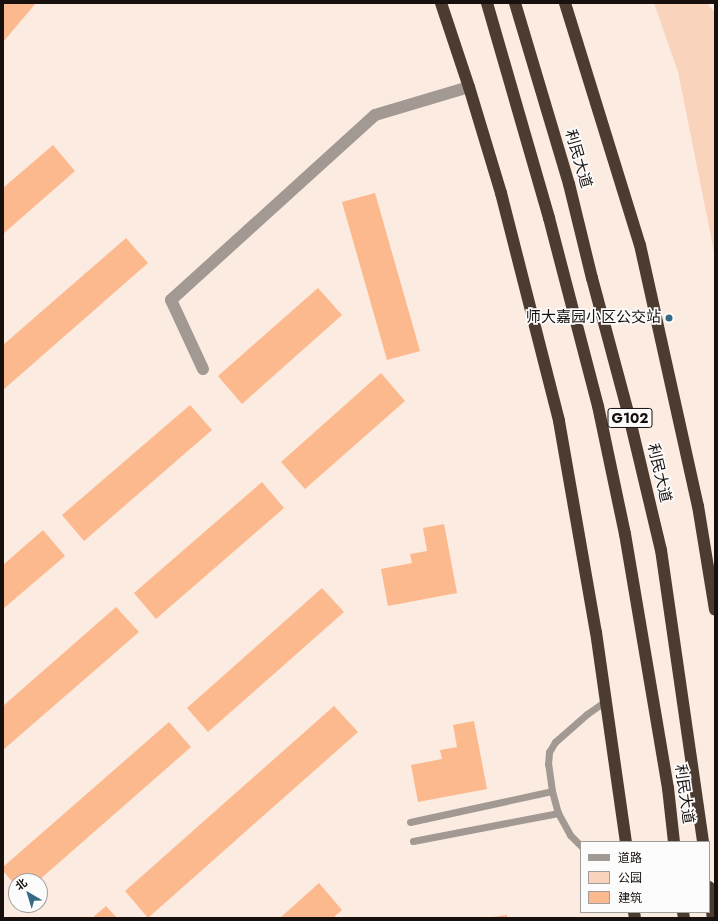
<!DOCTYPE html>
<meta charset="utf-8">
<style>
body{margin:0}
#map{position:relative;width:718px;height:921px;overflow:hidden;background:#fcebe0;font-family:Jost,"Noto Sans SC",sans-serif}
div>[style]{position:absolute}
.green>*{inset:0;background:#f9d3bc}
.building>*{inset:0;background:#fcb98d}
.lane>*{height:7px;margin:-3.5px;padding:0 3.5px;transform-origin:3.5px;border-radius:3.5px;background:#a29993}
.street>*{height:12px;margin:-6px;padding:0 6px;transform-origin:6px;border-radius:6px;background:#a29993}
.highway>*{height:12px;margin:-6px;padding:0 6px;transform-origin:6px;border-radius:6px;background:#4c3b31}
.dots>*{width:11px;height:11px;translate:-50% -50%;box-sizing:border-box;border:2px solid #fcfcfc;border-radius:50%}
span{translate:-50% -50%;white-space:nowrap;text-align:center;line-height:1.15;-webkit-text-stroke:3.5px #fcfcfc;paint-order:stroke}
.shield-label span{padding:1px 3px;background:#fcfcfc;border:1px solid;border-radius:3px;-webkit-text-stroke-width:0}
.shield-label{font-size:14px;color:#17100c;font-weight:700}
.street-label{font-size:15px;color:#17100c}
.poi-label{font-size:15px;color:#17100c}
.right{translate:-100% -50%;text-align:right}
.frame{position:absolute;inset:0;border:4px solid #17100c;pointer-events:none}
.legend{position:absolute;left:580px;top:841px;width:130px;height:72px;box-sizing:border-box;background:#fcfcfc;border:1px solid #a09e9c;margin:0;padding:5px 7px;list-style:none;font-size:12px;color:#17100c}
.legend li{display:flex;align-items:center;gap:8px;height:20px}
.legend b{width:20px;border:1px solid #a09e9c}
.north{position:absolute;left:8px;top:873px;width:40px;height:40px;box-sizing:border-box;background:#fcfcfc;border:1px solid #a09e9c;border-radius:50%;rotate:322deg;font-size:11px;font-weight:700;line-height:16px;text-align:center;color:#17100c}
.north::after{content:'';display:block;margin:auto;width:14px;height:18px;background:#356a86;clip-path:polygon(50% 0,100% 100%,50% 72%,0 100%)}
</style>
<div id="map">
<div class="green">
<i style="clip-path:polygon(654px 3px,707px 3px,715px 13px,715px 257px,678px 72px)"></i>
</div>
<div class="building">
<i style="clip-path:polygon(3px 3px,36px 3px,3px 42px)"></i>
<i style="clip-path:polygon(53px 145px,75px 171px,3px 234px,3px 188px)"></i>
<i style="clip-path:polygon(375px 193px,420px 351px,387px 360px,342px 202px)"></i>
<i style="clip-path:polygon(126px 238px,148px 263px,3px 390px,3px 345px)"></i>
<i style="clip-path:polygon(318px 288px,342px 315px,242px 404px,218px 376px)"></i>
<i style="clip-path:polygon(381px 373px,405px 401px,305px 489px,281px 462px)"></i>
<i style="clip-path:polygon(190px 405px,212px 430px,84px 541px,62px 515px)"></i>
<i style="clip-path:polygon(262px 482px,284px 508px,156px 619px,134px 593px)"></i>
<i style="clip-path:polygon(444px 524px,457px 593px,388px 606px,381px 569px,412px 563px,410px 554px,427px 551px,423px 528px)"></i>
<i style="clip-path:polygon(43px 530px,65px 556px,3px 609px,3px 565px)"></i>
<i style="clip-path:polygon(322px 588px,344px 612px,208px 732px,187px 708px)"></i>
<i style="clip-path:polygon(116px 607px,139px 632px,3px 750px,3px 706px)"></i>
<i style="clip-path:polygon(334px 706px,358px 732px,148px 918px,125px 891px)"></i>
<i style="clip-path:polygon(474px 721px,487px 789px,418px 802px,411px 765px,442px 759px,440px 750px,457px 747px,453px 725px)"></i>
<i style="clip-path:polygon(169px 722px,191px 747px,38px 881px,16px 881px,16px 886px,3px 871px,3px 867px)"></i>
<i style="clip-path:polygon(319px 883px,342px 910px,333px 918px,280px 918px)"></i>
<i style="clip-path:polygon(106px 906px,117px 918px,92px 918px)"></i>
<i style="clip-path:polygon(507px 915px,507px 918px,492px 918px,492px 917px)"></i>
</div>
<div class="lane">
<i style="left:552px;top:791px;width:27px;rotate:-98deg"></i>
<i style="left:548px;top:764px;width:12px;rotate:-85deg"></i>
<i style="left:549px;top:752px;width:12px;rotate:-59deg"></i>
<i style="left:555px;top:742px;width:43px;rotate:-41.2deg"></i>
<i style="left:587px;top:714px;width:24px;rotate:-35deg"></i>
<i style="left:410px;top:822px;width:145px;rotate:-12.3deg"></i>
<i style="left:552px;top:791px;width:23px;rotate:75deg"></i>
<i style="left:413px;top:841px;width:148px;rotate:-10.9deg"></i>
<i style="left:558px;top:813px;width:25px;rotate:61deg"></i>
<i style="left:570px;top:835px;width:16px;rotate:45deg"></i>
</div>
<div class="street">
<i style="left:203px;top:369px;width:76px;rotate:-114.9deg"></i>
<i style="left:171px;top:300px;width:275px;rotate:-42.2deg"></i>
<i style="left:375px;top:115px;width:98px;rotate:-16.6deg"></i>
</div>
<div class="highway">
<i style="left:441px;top:3px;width:89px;rotate:71.6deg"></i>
<i style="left:469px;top:87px;width:111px;rotate:73.2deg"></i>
<i style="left:501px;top:193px;width:235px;rotate:75.7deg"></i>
<i style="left:559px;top:421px;width:214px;rotate:80.1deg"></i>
<i style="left:596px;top:632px;width:212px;rotate:81.9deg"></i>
<i style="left:487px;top:3px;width:224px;rotate:73.9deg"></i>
<i style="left:549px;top:218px;width:194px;rotate:75.4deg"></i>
<i style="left:598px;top:406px;width:131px;rotate:78.1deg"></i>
<i style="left:625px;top:534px;width:258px;rotate:80.4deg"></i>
<i style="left:668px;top:788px;width:54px;rotate:83.7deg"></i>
<i style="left:515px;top:3px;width:189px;rotate:73.4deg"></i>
<i style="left:569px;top:184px;width:97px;rotate:76.3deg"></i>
<i style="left:592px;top:278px;width:143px;rotate:75deg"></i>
<i style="left:629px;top:416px;width:138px;rotate:76.6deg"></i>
<i style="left:661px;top:550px;width:295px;rotate:81.8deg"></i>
<i style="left:565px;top:3px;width:253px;rotate:72.8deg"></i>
<i style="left:640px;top:245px;width:267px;rotate:77.5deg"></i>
<i style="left:698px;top:506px;width:105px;rotate:80.7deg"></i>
<i style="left:709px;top:887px;width:31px;rotate:83deg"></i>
<i style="left:634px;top:912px;width:6px;rotate:81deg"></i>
<i style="left:683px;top:912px;width:6px;rotate:81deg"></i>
</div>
<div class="dots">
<i style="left:669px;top:318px;background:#356a86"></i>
</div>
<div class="shield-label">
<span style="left:630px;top:418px">G102</span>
</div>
<div class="street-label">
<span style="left:578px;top:159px;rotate:74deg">利民大道</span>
<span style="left:659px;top:473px;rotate:77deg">利民大道</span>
<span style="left:684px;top:794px;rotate:82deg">利民大道</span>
</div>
<div class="poi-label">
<span class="right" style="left:661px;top:318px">师大嘉园小区公交站</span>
</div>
<div class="frame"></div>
<ul class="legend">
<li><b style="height:5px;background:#a29993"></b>道路</li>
<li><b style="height:11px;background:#f9d3bc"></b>公园</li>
<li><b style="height:11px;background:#fcb98d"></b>建筑</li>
</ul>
<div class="north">北</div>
</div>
